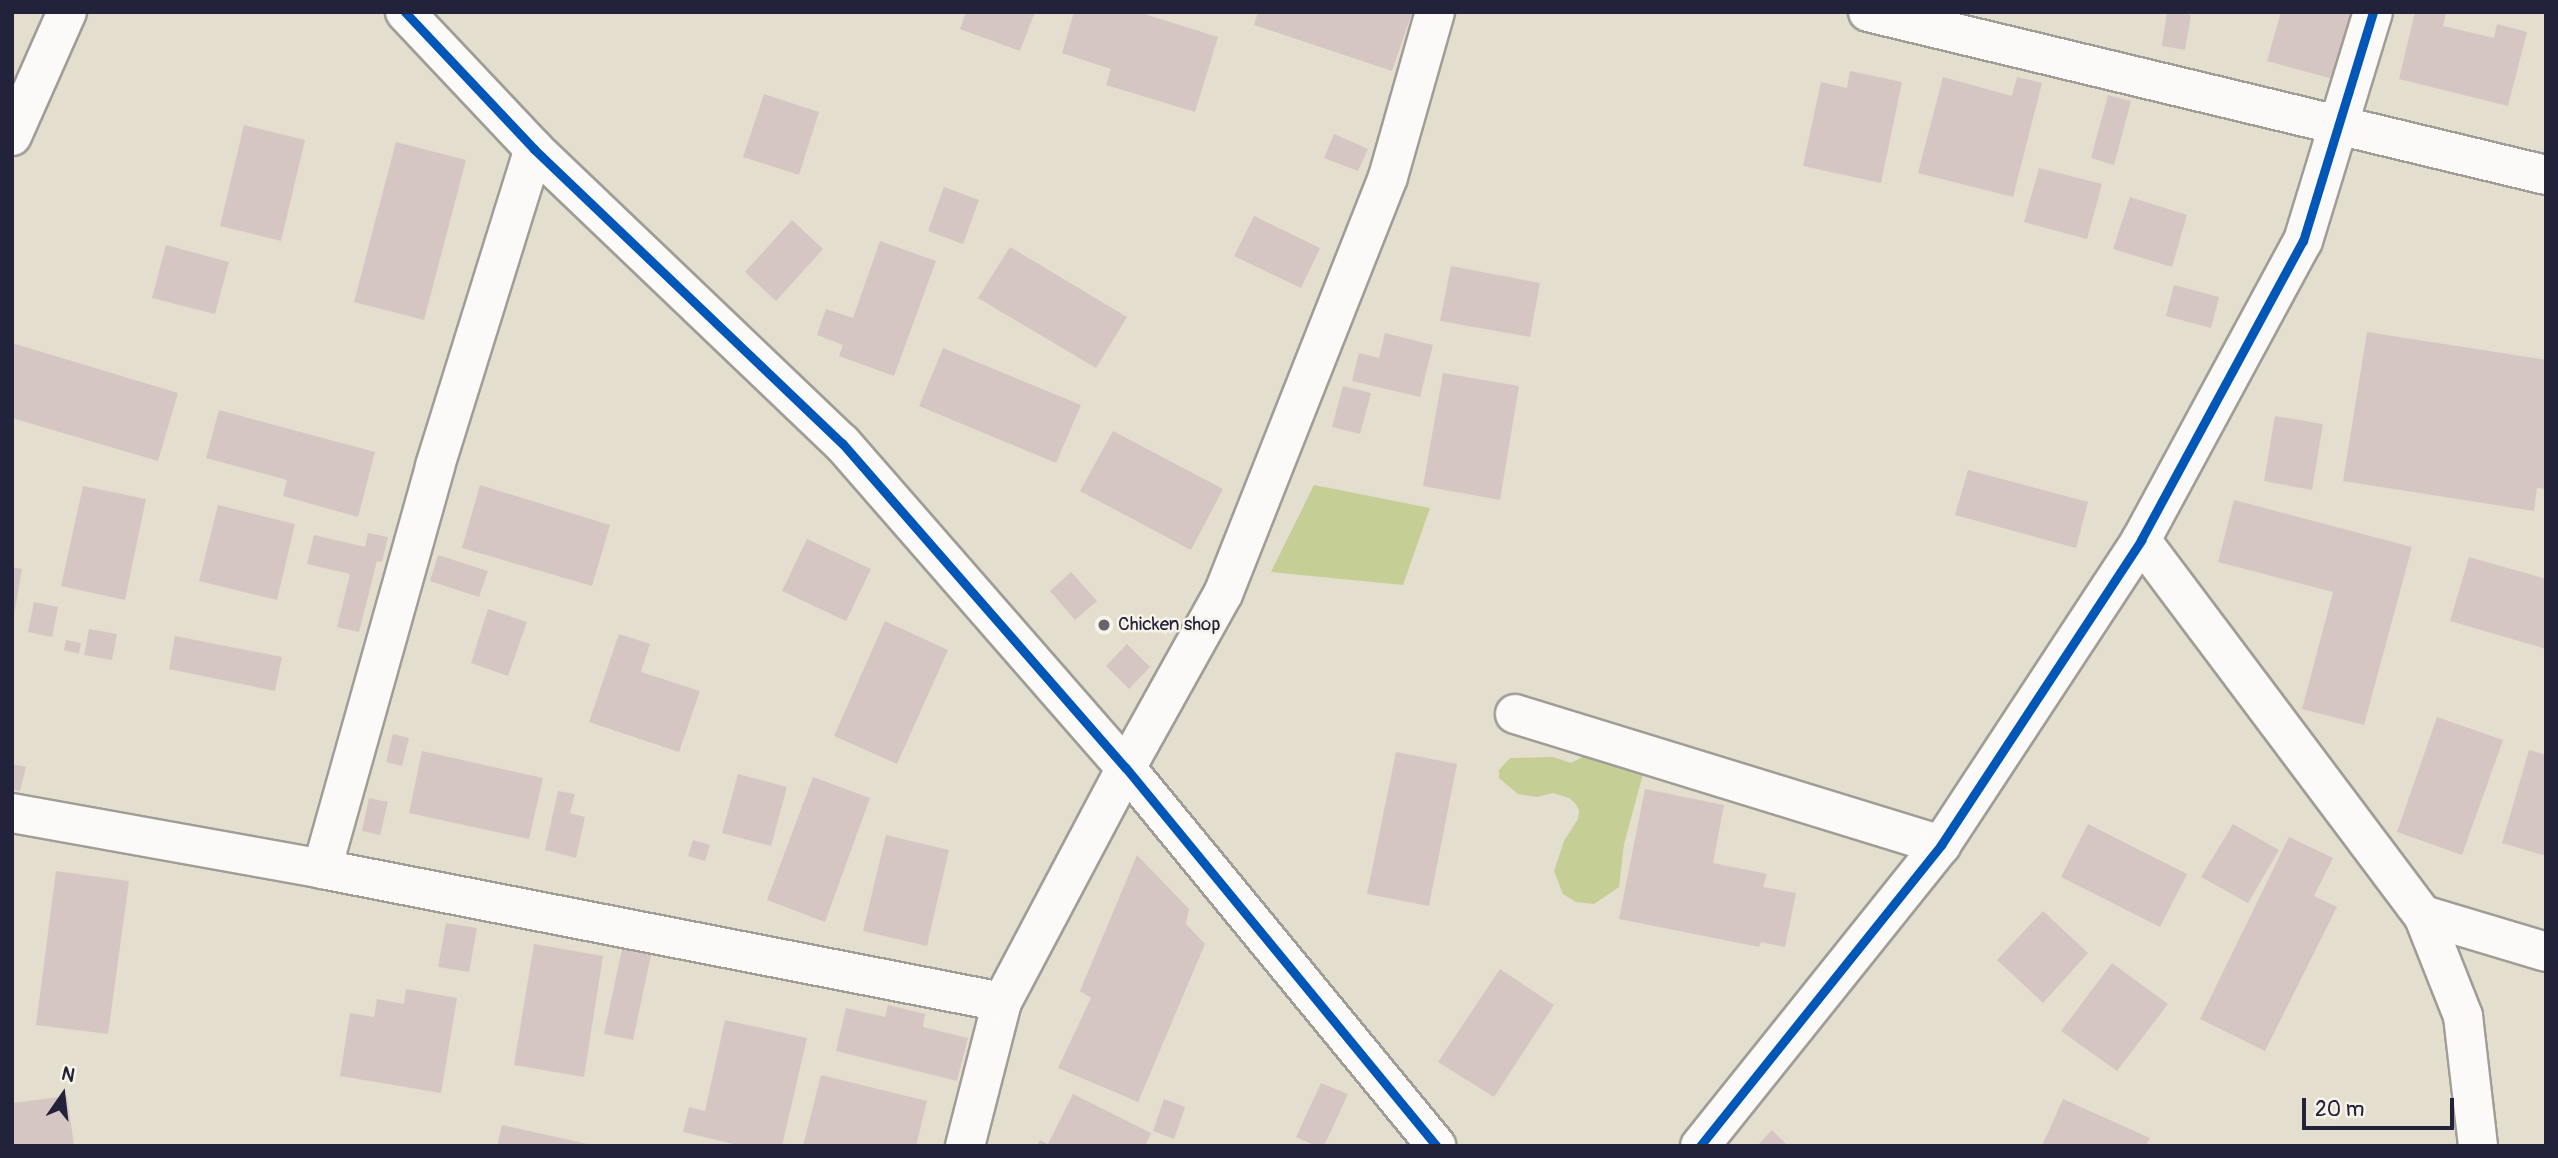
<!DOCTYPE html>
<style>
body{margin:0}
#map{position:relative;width:2558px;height:1158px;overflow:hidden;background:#e4dece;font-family:Pangolin,sans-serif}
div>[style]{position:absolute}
.green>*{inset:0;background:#c4ce95}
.building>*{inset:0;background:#d6c6c3}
.roads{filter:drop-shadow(2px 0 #a09d96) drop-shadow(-2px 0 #a09d96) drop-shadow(0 2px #a09d96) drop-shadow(0 -2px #a09d96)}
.minor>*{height:38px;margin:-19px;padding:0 19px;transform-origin:19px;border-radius:19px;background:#fbfaf8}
.cycleway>*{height:9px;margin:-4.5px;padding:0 4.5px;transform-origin:4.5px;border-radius:4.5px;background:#0057b8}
.dots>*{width:19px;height:19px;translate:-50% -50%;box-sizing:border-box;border:4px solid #f7f3e8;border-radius:50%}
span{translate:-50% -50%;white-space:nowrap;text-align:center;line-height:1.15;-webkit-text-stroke:5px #f7f3e8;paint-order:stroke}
.poi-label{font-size:19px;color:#22223b}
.left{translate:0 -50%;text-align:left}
.frame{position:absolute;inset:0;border:14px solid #22223b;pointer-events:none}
.north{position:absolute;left:28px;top:1060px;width:70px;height:70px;-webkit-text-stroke:5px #f7f3e8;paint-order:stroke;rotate:14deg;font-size:19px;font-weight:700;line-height:28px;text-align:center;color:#22223b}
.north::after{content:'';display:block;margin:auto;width:24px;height:32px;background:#22223b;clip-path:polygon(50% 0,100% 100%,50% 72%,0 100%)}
.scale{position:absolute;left:2302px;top:1098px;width:152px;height:32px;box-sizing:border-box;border:4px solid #22223b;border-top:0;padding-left:9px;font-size:21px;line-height:24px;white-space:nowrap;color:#22223b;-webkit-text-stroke:5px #f7f3e8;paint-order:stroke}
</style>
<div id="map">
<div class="green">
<i style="clip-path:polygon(1314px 485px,1430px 508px,1403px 585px,1271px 572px)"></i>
<i style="clip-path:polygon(1592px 752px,1633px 761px,1643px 774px,1624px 844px,1619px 887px,1594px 904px,1576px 902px,1563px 894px,1554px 871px,1564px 841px,1578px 819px,1579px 810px,1575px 803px,1569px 798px,1553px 793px,1537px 797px,1518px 794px,1499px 778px,1499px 770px,1510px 758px,1553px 757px,1571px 763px)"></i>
</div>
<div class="building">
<i style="clip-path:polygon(966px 12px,1035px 12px,1020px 51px,960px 29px)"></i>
<i style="clip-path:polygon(1074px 12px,1138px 12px,1218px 37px,1195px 112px,1106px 85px,1111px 69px,1062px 53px)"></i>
<i style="clip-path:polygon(1258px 12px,1410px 12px,1412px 13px,1392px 71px,1254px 25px)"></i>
<i style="clip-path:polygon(2167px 12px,2191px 15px,2185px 50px,2162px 46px)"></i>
<i style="clip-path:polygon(2281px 12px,2351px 12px,2333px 79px,2267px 61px)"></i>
<i style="clip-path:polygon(2415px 12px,2446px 13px,2443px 26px,2494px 38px,2497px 24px,2527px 32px,2508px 106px,2399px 79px)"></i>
<i style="clip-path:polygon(1850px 71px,1902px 82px,1881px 183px,1803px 166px,1821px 82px,1847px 88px)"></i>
<i style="clip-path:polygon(1943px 77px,2012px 96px,2017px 77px,2042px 83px,2013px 197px,1918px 173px)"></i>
<i style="clip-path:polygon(764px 94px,819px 112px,799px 175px,743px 157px)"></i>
<i style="clip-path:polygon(2108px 95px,2131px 101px,2114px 165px,2091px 158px)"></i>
<i style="clip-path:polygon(244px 125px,305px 140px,281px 241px,220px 226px)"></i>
<i style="clip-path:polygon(1334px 134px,1368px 149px,1358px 171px,1324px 158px)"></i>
<i style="clip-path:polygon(396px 142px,466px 160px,424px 320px,354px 302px)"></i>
<i style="clip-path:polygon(2039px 168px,2102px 184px,2087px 239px,2024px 222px)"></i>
<i style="clip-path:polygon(944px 187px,979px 200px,963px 244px,928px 231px)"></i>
<i style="clip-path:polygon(2130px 197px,2187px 215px,2172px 267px,2113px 249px)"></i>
<i style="clip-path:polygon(1254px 216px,1320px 248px,1301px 288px,1234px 256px)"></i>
<i style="clip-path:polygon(792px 220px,823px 249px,776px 301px,745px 272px)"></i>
<i style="clip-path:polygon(880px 241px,936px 261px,894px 376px,839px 356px,843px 345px,817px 335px,826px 309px,853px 318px)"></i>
<i style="clip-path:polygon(166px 245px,229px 262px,215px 314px,152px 298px)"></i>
<i style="clip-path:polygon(1010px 247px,1127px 317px,1096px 368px,978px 298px)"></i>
<i style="clip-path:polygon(1451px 266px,1540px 283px,1530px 337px,1440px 321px)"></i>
<i style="clip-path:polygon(2174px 285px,2219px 297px,2211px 328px,2166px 316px)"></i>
<i style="clip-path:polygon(2367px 332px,2546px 360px,2546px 489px,2537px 488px,2534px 511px,2343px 481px)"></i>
<i style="clip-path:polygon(1385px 333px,1433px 345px,1420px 397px,1352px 381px,1359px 353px,1379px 358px)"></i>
<i style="clip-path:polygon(12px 343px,178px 393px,158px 461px,12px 418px)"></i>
<i style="clip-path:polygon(943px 348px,1081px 405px,1056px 463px,919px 406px)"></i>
<i style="clip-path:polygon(1443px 373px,1519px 386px,1500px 500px,1423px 486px)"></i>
<i style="clip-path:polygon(1343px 386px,1371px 393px,1360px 434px,1332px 427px)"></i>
<i style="clip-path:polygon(219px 410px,375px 452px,358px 517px,283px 496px,287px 480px,206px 458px)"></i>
<i style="clip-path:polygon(2275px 416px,2323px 424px,2312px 490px,2264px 481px)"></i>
<i style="clip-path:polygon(1113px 431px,1223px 489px,1191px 550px,1080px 491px)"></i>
<i style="clip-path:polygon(1968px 470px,2088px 502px,2076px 548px,1955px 515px)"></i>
<i style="clip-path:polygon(480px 485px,610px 525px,592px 586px,462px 548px)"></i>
<i style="clip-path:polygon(83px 486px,146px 499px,125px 600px,61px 586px)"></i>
<i style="clip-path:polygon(2234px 500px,2412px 547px,2364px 725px,2302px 709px,2333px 592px,2218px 562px)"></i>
<i style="clip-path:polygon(218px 505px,295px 524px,277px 600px,199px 581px)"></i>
<i style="clip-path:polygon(368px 533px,388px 537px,382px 562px,377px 561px,359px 632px,337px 627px,350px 574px,307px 564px,314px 535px,365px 547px)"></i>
<i style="clip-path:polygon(807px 539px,871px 569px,846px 621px,782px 591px)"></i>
<i style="clip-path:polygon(438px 555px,488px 571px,479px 597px,430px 581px)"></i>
<i style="clip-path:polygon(2469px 557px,2546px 579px,2546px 649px,2450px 621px)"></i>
<i style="clip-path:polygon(12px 567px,22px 569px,14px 615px,12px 615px)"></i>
<i style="clip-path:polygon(1071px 572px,1097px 601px,1075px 620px,1050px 591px)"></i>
<i style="clip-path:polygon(34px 602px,58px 607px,52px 637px,28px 632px)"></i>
<i style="clip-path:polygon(488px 609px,527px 622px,508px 676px,471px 663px)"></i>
<i style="clip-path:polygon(885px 621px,948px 650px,897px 764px,834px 736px)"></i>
<i style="clip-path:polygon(89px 629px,117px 634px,112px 660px,84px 655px)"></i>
<i style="clip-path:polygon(619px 634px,650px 644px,641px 672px,700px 691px,679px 752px,589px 722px)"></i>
<i style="clip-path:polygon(175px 636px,282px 657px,275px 691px,169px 669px)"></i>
<i style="clip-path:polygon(66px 640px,81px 643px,79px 654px,64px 650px)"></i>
<i style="clip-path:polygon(1127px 644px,1150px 667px,1129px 689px,1106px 666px)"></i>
<i style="clip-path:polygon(2437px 717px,2503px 740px,2462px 855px,2397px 832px)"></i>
<i style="clip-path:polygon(393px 734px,409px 738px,402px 766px,386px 762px)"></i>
<i style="clip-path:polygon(2529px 750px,2546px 755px,2546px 856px,2502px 843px)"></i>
<i style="clip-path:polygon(422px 751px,543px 778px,529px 839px,409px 813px)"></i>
<i style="clip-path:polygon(1396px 752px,1457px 764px,1429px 906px,1367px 894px)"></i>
<i style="clip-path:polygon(12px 764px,26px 767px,20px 791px,12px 789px)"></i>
<i style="clip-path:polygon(738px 774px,787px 787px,771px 846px,722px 833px)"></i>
<i style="clip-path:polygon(813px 777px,870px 798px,825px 922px,767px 900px)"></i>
<i style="clip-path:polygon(1645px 789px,1724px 805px,1713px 863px,1767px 874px,1763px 887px,1796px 893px,1785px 947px,1761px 942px,1759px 947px,1619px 919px)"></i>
<i style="clip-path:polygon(558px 791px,575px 794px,570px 813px,585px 817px,576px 858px,545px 850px)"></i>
<i style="clip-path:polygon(369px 798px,388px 802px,380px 835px,362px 831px)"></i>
<i style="clip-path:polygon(2088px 824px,2187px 874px,2160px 927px,2061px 877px)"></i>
<i style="clip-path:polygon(2233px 824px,2279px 850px,2248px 903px,2201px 877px)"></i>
<i style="clip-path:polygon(886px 835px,949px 850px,927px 946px,863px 931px)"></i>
<i style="clip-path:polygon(2289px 837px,2333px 858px,2314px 896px,2337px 907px,2265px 1051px,2200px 1019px)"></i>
<i style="clip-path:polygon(693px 840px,710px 845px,705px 861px,688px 856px)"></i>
<i style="clip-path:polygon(1137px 855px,1189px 909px,1186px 924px,1205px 944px,1138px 1102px,1058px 1068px,1091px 998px,1080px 991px)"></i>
<i style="clip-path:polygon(56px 871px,129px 881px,108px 1034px,36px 1025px)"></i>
<i style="clip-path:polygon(2043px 911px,2088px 953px,2043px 1003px,1997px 960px)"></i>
<i style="clip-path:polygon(446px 923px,477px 928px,469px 972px,438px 967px)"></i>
<i style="clip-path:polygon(534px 944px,603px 956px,584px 1077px,514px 1065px)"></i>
<i style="clip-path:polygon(622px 949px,651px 955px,633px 1040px,604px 1034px)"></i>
<i style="clip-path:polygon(2112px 963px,2168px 1004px,2117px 1071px,2061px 1031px)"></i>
<i style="clip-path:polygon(1500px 969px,1554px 1005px,1494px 1097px,1438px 1062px)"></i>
<i style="clip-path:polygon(406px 989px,457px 998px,441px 1093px,340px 1076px,350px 1013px,374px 1017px,377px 999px,404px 1004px)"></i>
<i style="clip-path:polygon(888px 1005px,925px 1014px,923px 1027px,968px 1038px,957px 1081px,836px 1051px,846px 1008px,885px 1017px)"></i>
<i style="clip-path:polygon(725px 1020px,807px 1038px,782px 1146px,742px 1146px,683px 1132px,689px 1107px,705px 1111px)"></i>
<i style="clip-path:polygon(821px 1075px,927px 1101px,916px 1146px,803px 1146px)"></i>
<i style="clip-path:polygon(1321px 1083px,1348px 1094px,1324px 1146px,1316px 1146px,1296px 1137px)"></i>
<i style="clip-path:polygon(1073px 1094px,1151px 1133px,1145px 1146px,1037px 1146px,1040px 1140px,1048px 1144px)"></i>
<i style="clip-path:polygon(67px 1096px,74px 1145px,12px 1146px,12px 1103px)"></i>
<i style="clip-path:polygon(1164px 1099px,1185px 1107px,1174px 1139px,1153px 1131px)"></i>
<i style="clip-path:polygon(2063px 1099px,2150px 1138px,2146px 1146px,2042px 1146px)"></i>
<i style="clip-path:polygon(502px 1125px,592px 1145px,592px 1146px,497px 1146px)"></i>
<i style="clip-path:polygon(1772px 1130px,1788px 1146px,1757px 1146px)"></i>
</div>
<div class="roads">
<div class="minor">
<i style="left:405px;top:12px;width:188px;rotate:46.7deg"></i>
<i style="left:534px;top:149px;width:426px;rotate:43.7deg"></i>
<i style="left:842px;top:443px;width:432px;rotate:48.9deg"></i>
<i style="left:1126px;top:768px;width:489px;rotate:50.6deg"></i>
<i style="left:1868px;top:12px;width:697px;rotate:13.52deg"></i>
<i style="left:12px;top:136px;width:136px;rotate:-66.1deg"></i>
<i style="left:2141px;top:540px;width:469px;rotate:53.1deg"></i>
<i style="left:2423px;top:915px;width:109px;rotate:68.4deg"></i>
<i style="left:2463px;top:1016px;width:131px;rotate:83.4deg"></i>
<i style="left:1515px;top:714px;width:446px;rotate:17.1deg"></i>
<i style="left:12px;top:813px;width:315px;rotate:10.2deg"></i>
<i style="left:322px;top:869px;width:693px;rotate:11.07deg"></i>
<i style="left:322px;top:869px;width:419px;rotate:-74.3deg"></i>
<i style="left:435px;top:466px;width:332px;rotate:-72.7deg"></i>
<i style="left:2423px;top:915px;width:128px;rotate:16.7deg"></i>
<i style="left:965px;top:1146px;width:149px;rotate:-75.6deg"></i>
<i style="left:1002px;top:1002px;width:265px;rotate:-62.1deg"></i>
<i style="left:1126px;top:768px;width:199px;rotate:-60.9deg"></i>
<i style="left:1223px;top:594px;width:448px;rotate:-68.4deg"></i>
<i style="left:1388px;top:177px;width:172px;rotate:-74.1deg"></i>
<i style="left:1700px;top:1146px;width:386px;rotate:-51.3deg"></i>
<i style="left:1941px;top:845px;width:365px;rotate:-56.7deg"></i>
<i style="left:2141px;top:540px;width:340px;rotate:-61.6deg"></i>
<i style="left:2303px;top:241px;width:239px;rotate:-73deg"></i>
</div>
</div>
<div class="cycleway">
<i style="left:405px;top:12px;width:188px;rotate:46.7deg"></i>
<i style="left:534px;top:149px;width:426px;rotate:43.7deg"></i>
<i style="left:842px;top:443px;width:432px;rotate:48.9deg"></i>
<i style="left:1126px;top:768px;width:489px;rotate:50.6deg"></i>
<i style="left:1700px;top:1146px;width:386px;rotate:-51.3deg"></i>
<i style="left:1941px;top:845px;width:365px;rotate:-56.7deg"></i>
<i style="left:2141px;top:540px;width:340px;rotate:-61.6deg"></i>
<i style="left:2303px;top:241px;width:239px;rotate:-73deg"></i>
</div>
<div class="dots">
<i style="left:1104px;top:625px;background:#66646e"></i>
</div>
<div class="poi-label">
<span class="left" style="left:1118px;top:625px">Chicken shop</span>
</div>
<div class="frame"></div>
<div class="north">N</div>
<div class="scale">20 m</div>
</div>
